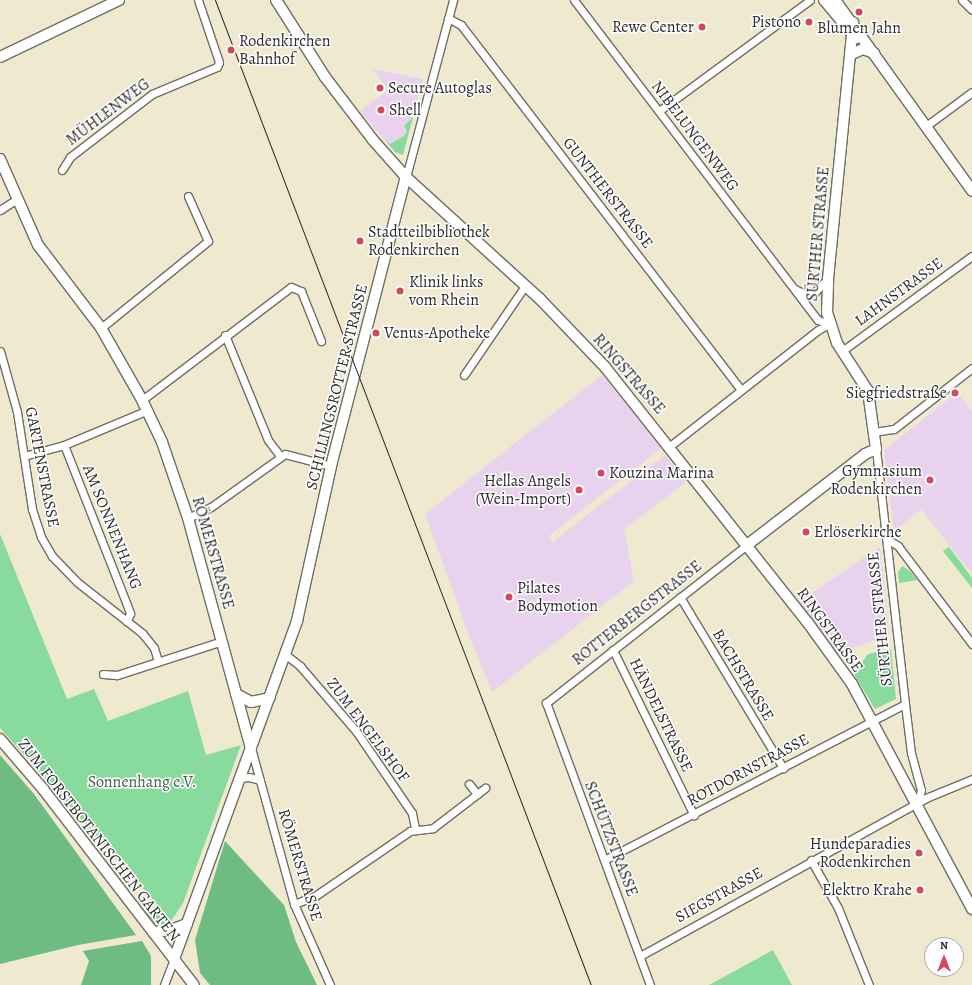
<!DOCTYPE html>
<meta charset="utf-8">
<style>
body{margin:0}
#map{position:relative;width:972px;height:985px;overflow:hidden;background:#eee9cf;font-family:Alegreya,serif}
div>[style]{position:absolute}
.built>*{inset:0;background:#e9d2ed}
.green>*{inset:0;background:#88db9d}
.forest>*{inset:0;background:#6ebb84}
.roads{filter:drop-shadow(1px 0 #6f6e64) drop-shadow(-1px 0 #6f6e64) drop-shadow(0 1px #6f6e64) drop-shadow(0 -1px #6f6e64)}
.street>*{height:7px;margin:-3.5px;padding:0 3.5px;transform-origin:3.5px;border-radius:3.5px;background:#fff}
.secondary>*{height:10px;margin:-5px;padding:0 5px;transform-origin:5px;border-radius:5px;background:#fff}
.tram>*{height:1px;margin:-0.5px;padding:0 0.5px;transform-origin:0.5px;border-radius:0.5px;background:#2b2b2b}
.dots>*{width:11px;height:11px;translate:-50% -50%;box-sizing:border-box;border:2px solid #fff;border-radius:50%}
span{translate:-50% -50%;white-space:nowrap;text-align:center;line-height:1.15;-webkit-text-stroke:3px #fff;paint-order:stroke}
.poi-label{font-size:16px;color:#2b2b2b}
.right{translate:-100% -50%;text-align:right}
.left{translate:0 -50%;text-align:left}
.street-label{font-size:16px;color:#2b2b2b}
.park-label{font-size:16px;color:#47604d}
.north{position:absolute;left:924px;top:937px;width:40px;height:40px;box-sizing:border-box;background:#fff;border:1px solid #aaa;border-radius:50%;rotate:0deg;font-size:11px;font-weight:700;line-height:16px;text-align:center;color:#2b2b2b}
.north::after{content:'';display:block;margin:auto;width:14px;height:18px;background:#d1495b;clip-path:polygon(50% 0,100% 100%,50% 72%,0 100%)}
</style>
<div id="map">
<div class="built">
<i style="clip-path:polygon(373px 69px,423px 79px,403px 155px,395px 152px,360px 111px,387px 91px)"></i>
<i style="clip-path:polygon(602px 375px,661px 448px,549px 536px,555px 544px,555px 540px,665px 455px,686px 482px,624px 529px,634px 581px,492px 692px,471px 641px,425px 514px)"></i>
<i style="clip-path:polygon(958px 392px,972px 411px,972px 574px,921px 509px,894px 531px,884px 450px)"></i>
<i style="clip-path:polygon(880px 547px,889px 635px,836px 654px,797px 603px)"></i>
</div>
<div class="green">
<i style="clip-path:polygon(413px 117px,403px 155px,395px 152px,385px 140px,390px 144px,404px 136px,407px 131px,404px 126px)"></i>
<i style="clip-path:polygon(0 534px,67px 699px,94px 689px,108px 721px,188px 691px,206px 755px,241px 745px,183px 903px,167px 927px,154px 923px,146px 914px,158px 905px,0 728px)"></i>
<i style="clip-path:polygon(949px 547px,972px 578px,972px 588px,943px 551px)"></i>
<i style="clip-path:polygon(902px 566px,910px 571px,917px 580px,899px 583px,898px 572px)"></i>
<i style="clip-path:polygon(891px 649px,896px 699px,875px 709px,854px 674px,868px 654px)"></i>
<i style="clip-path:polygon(773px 950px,792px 985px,709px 985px)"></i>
</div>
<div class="forest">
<i style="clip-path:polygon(0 755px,34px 794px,136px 935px,78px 945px,0 964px)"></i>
<i style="clip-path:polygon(225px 841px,284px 905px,296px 942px,317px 985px,210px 985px,200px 973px,195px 940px)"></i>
<i style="clip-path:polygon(142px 941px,151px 956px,151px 985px,81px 985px,89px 961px,83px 951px)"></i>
</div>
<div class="roads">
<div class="street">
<i style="left:574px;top:0;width:402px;rotate:52.7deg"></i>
<i style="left:818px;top:320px;width:12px;rotate:20deg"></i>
<i style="left:962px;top:0;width:14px;rotate:45deg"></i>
<i style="left:448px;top:18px;width:15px;rotate:28deg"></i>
<i style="left:461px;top:25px;width:460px;rotate:52.5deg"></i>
<i style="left:659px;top:111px;width:187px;rotate:-36.3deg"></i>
<i style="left:926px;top:126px;width:57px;rotate:-36.5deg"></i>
<i style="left:62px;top:170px;width:15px;rotate:-58deg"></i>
<i style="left:70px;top:157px;width:103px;rotate:-37.5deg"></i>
<i style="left:152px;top:94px;width:70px;rotate:-22.6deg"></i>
<i style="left:217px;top:67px;width:5px;rotate:-68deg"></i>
<i style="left:219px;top:62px;width:65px;rotate:-108.7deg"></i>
<i style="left:406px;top:177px;width:183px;rotate:-75.1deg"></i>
<i style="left:0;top:210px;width:20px;rotate:-33deg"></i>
<i style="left:797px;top:290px;width:9px;rotate:27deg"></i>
<i style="left:805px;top:294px;width:9px;rotate:-6deg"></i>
<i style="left:814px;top:293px;width:19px;rotate:-47deg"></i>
<i style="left:101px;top:328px;width:138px;rotate:-39.1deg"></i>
<i style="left:208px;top:241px;width:49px;rotate:-114deg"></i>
<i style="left:225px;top:335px;width:113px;rotate:67.7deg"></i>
<i style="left:268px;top:440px;width:20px;rotate:53deg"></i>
<i style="left:0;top:351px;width:63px;rotate:74.4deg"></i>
<i style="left:17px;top:412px;width:98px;rotate:81.2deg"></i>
<i style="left:32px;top:509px;width:29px;rotate:72deg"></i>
<i style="left:41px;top:537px;width:22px;rotate:60deg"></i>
<i style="left:52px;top:556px;width:36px;rotate:46deg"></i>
<i style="left:77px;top:582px;width:83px;rotate:38.1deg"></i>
<i style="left:142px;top:633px;width:19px;rotate:51deg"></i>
<i style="left:154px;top:648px;width:14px;rotate:73deg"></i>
<i style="left:842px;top:351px;width:161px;rotate:-36.2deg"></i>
<i style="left:464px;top:375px;width:108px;rotate:-55.6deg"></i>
<i style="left:142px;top:400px;width:187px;rotate:-37.2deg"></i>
<i style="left:291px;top:287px;width:11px;rotate:22deg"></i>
<i style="left:301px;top:291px;width:54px;rotate:68.2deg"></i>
<i style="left:874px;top:432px;width:20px;rotate:-9deg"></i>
<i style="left:894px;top:429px;width:99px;rotate:-38deg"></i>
<i style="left:64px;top:445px;width:172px;rotate:68.5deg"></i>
<i style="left:127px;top:605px;width:9px;rotate:69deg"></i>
<i style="left:130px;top:613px;width:9px;rotate:111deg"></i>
<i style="left:670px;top:446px;width:188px;rotate:-38.1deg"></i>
<i style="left:818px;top:330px;width:13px;rotate:-29deg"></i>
<i style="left:876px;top:449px;width:257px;rotate:83.5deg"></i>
<i style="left:905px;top:704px;width:49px;rotate:83deg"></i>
<i style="left:911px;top:753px;width:38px;rotate:75deg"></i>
<i style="left:921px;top:790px;width:12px;rotate:104deg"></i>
<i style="left:24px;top:456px;width:41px;rotate:-15.4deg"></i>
<i style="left:64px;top:445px;width:91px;rotate:-22.6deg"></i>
<i style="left:188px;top:518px;width:25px;rotate:-26deg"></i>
<i style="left:211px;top:507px;width:91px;rotate:-35.6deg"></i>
<i style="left:285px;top:454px;width:48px;rotate:14.6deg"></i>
<i style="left:887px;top:539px;width:13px;rotate:32deg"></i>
<i style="left:898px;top:546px;width:123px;rotate:52.9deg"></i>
<i style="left:680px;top:597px;width:200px;rotate:58.9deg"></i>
<i style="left:613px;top:650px;width:184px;rotate:63.9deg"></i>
<i style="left:286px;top:655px;width:18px;rotate:38deg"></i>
<i style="left:300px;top:666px;width:86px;rotate:49.3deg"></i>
<i style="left:356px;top:731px;width:99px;rotate:55.7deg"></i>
<i style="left:412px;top:813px;width:16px;rotate:79deg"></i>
<i style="left:103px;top:674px;width:14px;rotate:4deg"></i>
<i style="left:117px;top:675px;width:110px;rotate:-17.9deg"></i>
<i style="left:251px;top:748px;width:162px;rotate:74.6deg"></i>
<i style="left:294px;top:904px;width:89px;rotate:66deg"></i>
<i style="left:239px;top:778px;width:10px;rotate:-6deg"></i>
<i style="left:249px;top:777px;width:11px;rotate:15deg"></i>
<i style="left:469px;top:784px;width:13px;rotate:51deg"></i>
<i style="left:604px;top:860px;width:339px;rotate:-27.4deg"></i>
<i style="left:811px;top:860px;width:55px;rotate:60.6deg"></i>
<i style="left:838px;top:908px;width:83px;rotate:68.1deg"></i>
<i style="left:294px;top:904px;width:22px;rotate:-21deg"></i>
<i style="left:315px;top:896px;width:115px;rotate:-34.4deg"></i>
<i style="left:410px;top:831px;width:23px;rotate:-7deg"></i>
<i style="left:433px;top:828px;width:66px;rotate:-37.6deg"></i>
<i style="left:640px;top:956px;width:327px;rotate:-28.9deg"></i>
<i style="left:926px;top:798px;width:50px;rotate:-22.4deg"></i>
<i style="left:164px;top:985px;width:28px;rotate:-69deg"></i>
<i style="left:650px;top:985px;width:301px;rotate:-110.2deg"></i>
<i style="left:546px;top:703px;width:256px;rotate:-38.2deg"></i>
</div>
<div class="secondary">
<i style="left:276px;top:0;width:91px;rotate:57.5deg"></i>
<i style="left:325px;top:77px;width:79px;rotate:52.7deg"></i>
<i style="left:373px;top:140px;width:50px;rotate:48.3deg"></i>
<i style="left:406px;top:177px;width:181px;rotate:42.3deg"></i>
<i style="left:540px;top:299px;width:94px;rotate:46.3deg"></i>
<i style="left:605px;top:367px;width:327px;rotate:51.6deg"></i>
<i style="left:808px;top:623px;width:75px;rotate:54.2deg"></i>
<i style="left:852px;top:684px;width:255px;rotate:61.9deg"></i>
<i style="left:824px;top:0;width:50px;rotate:49.9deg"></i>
<i style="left:835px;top:0;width:235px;rotate:54.3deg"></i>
<i style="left:850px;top:55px;width:14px;rotate:-25deg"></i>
<i style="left:863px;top:49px;width:12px;rotate:20deg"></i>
<i style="left:0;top:57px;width:132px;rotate:-25.6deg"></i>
<i style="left:0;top:159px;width:94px;rotate:66.2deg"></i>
<i style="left:38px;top:245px;width:104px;rotate:52.8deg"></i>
<i style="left:101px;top:328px;width:83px;rotate:60.3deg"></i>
<i style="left:142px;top:400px;width:47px;rotate:64.5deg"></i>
<i style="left:162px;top:442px;width:80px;rotate:71.1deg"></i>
<i style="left:188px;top:518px;width:238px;rotate:74.7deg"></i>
<i style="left:747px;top:545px;width:149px;rotate:-37.6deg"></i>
<i style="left:865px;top:454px;width:12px;rotate:-24deg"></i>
<i style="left:876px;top:449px;width:59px;rotate:-97.9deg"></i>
<i style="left:868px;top:391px;width:57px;rotate:-122.9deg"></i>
<i style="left:837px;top:343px;width:32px;rotate:-108deg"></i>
<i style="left:827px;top:313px;width:34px;rotate:-88deg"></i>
<i style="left:828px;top:279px;width:258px;rotate:-84.4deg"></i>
<i style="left:236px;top:694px;width:17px;rotate:28deg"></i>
<i style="left:251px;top:702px;width:19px;rotate:-12deg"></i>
<i style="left:0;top:739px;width:66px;rotate:49.3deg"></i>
<i style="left:43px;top:789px;width:247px;rotate:52.4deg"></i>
<i style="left:153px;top:932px;width:18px;rotate:-6deg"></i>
<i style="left:171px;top:930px;width:17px;rotate:-21deg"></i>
<i style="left:174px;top:959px;width:360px;rotate:-70deg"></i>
<i style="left:297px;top:621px;width:159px;rotate:-77.6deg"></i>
<i style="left:331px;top:466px;width:299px;rotate:-75.5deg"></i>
</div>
</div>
<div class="tram">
<i style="left:215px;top:0;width:1054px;rotate:69.11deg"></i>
</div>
<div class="dots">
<i style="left:859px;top:12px;background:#d1495b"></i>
<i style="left:809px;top:22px;background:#d1495b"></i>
<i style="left:702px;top:27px;background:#d1495b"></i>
<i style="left:231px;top:50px;background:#d1495b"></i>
<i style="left:380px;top:88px;background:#d1495b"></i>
<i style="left:381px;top:110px;background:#d1495b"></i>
<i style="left:360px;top:241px;background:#d1495b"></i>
<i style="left:400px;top:291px;background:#d1495b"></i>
<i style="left:376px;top:333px;background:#d1495b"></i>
<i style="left:955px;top:393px;background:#d1495b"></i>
<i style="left:601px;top:473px;background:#d1495b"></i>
<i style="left:930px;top:480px;background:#d1495b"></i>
<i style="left:579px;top:490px;background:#d1495b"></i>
<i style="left:806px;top:532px;background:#d1495b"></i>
<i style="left:509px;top:597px;background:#d1495b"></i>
<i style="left:919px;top:853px;background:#d1495b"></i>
<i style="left:920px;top:890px;background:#d1495b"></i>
</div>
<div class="poi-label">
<span class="right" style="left:801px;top:22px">Pistono</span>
<span class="right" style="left:694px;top:27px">Rewe Center</span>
<span style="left:859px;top:28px">Blumen Jahn</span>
<span class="left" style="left:239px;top:50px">Rodenkirchen<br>Bahnhof</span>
<span class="left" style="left:388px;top:88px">Secure Autoglas</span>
<span class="left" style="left:389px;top:110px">Shell</span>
<span class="left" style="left:368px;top:241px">Stadtteilbibliothek<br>Rodenkirchen</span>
<span class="left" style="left:409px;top:291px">Klinik links<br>vom Rhein</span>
<span class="left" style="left:384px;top:333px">Venus-Apotheke</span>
<span class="right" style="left:947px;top:393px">Siegfriedstraße</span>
<span class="right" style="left:922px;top:480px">Gymnasium<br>Rodenkirchen</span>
<span class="left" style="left:609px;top:473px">Kouzina Marina</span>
<span class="right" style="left:571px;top:490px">Hellas Angels<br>(Wein-Import)</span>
<span class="left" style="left:814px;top:532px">Erlöserkirche</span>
<span class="left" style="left:517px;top:597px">Pilates<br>Bodymotion</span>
<span class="right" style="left:911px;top:853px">Hundeparadies<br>Rodenkirchen</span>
<span class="right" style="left:912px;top:890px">Elektro Krahe</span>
</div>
<div class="street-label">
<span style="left:108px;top:112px;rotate:-37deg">MÜHLENWEG</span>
<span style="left:695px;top:136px;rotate:53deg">NIBELUNGENWEG</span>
<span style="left:608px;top:193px;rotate:52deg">GUNTHERSTRASSE</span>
<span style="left:818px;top:234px;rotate:-85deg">SÜRTHER STRASSE</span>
<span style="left:899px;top:292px;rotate:-36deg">LAHNSTRASSE</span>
<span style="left:629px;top:374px;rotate:49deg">RINGSTRASSE</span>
<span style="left:337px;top:387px;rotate:-76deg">SCHILLINGSROTTER STRASSE</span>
<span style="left:42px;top:467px;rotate:79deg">GARTENSTRASSE</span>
<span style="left:112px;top:527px;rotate:68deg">AM SONNENHANG</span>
<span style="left:213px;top:553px;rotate:74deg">RÖMERSTRASSE</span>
<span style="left:637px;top:613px;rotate:-38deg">ROTTERBERGSTRASSE</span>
<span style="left:880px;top:619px;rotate:-96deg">SÜRTHER STRASSE</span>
<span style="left:830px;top:630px;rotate:54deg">RINGSTRASSE</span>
<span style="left:743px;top:675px;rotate:59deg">BACHSTRASSE</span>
<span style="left:661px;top:715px;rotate:64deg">HÄNDELSTRASSE</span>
<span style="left:368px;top:730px;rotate:53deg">ZUM ENGELSHOF</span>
<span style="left:748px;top:770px;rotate:-28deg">ROTDORNSTRASSE</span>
<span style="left:611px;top:839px;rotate:69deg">SCHÜTZSTRASSE</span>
<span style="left:99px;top:840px;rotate:52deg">ZUM FORSTBOTANISCHEN GARTEN</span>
<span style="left:300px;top:865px;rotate:73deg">RÖMERSTRASSE</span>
<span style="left:719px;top:895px;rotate:-29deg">SIEGSTRASSE</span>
</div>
<div class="park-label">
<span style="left:142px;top:782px">Sonnenhang e.V.</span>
</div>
<div class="north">N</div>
</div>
